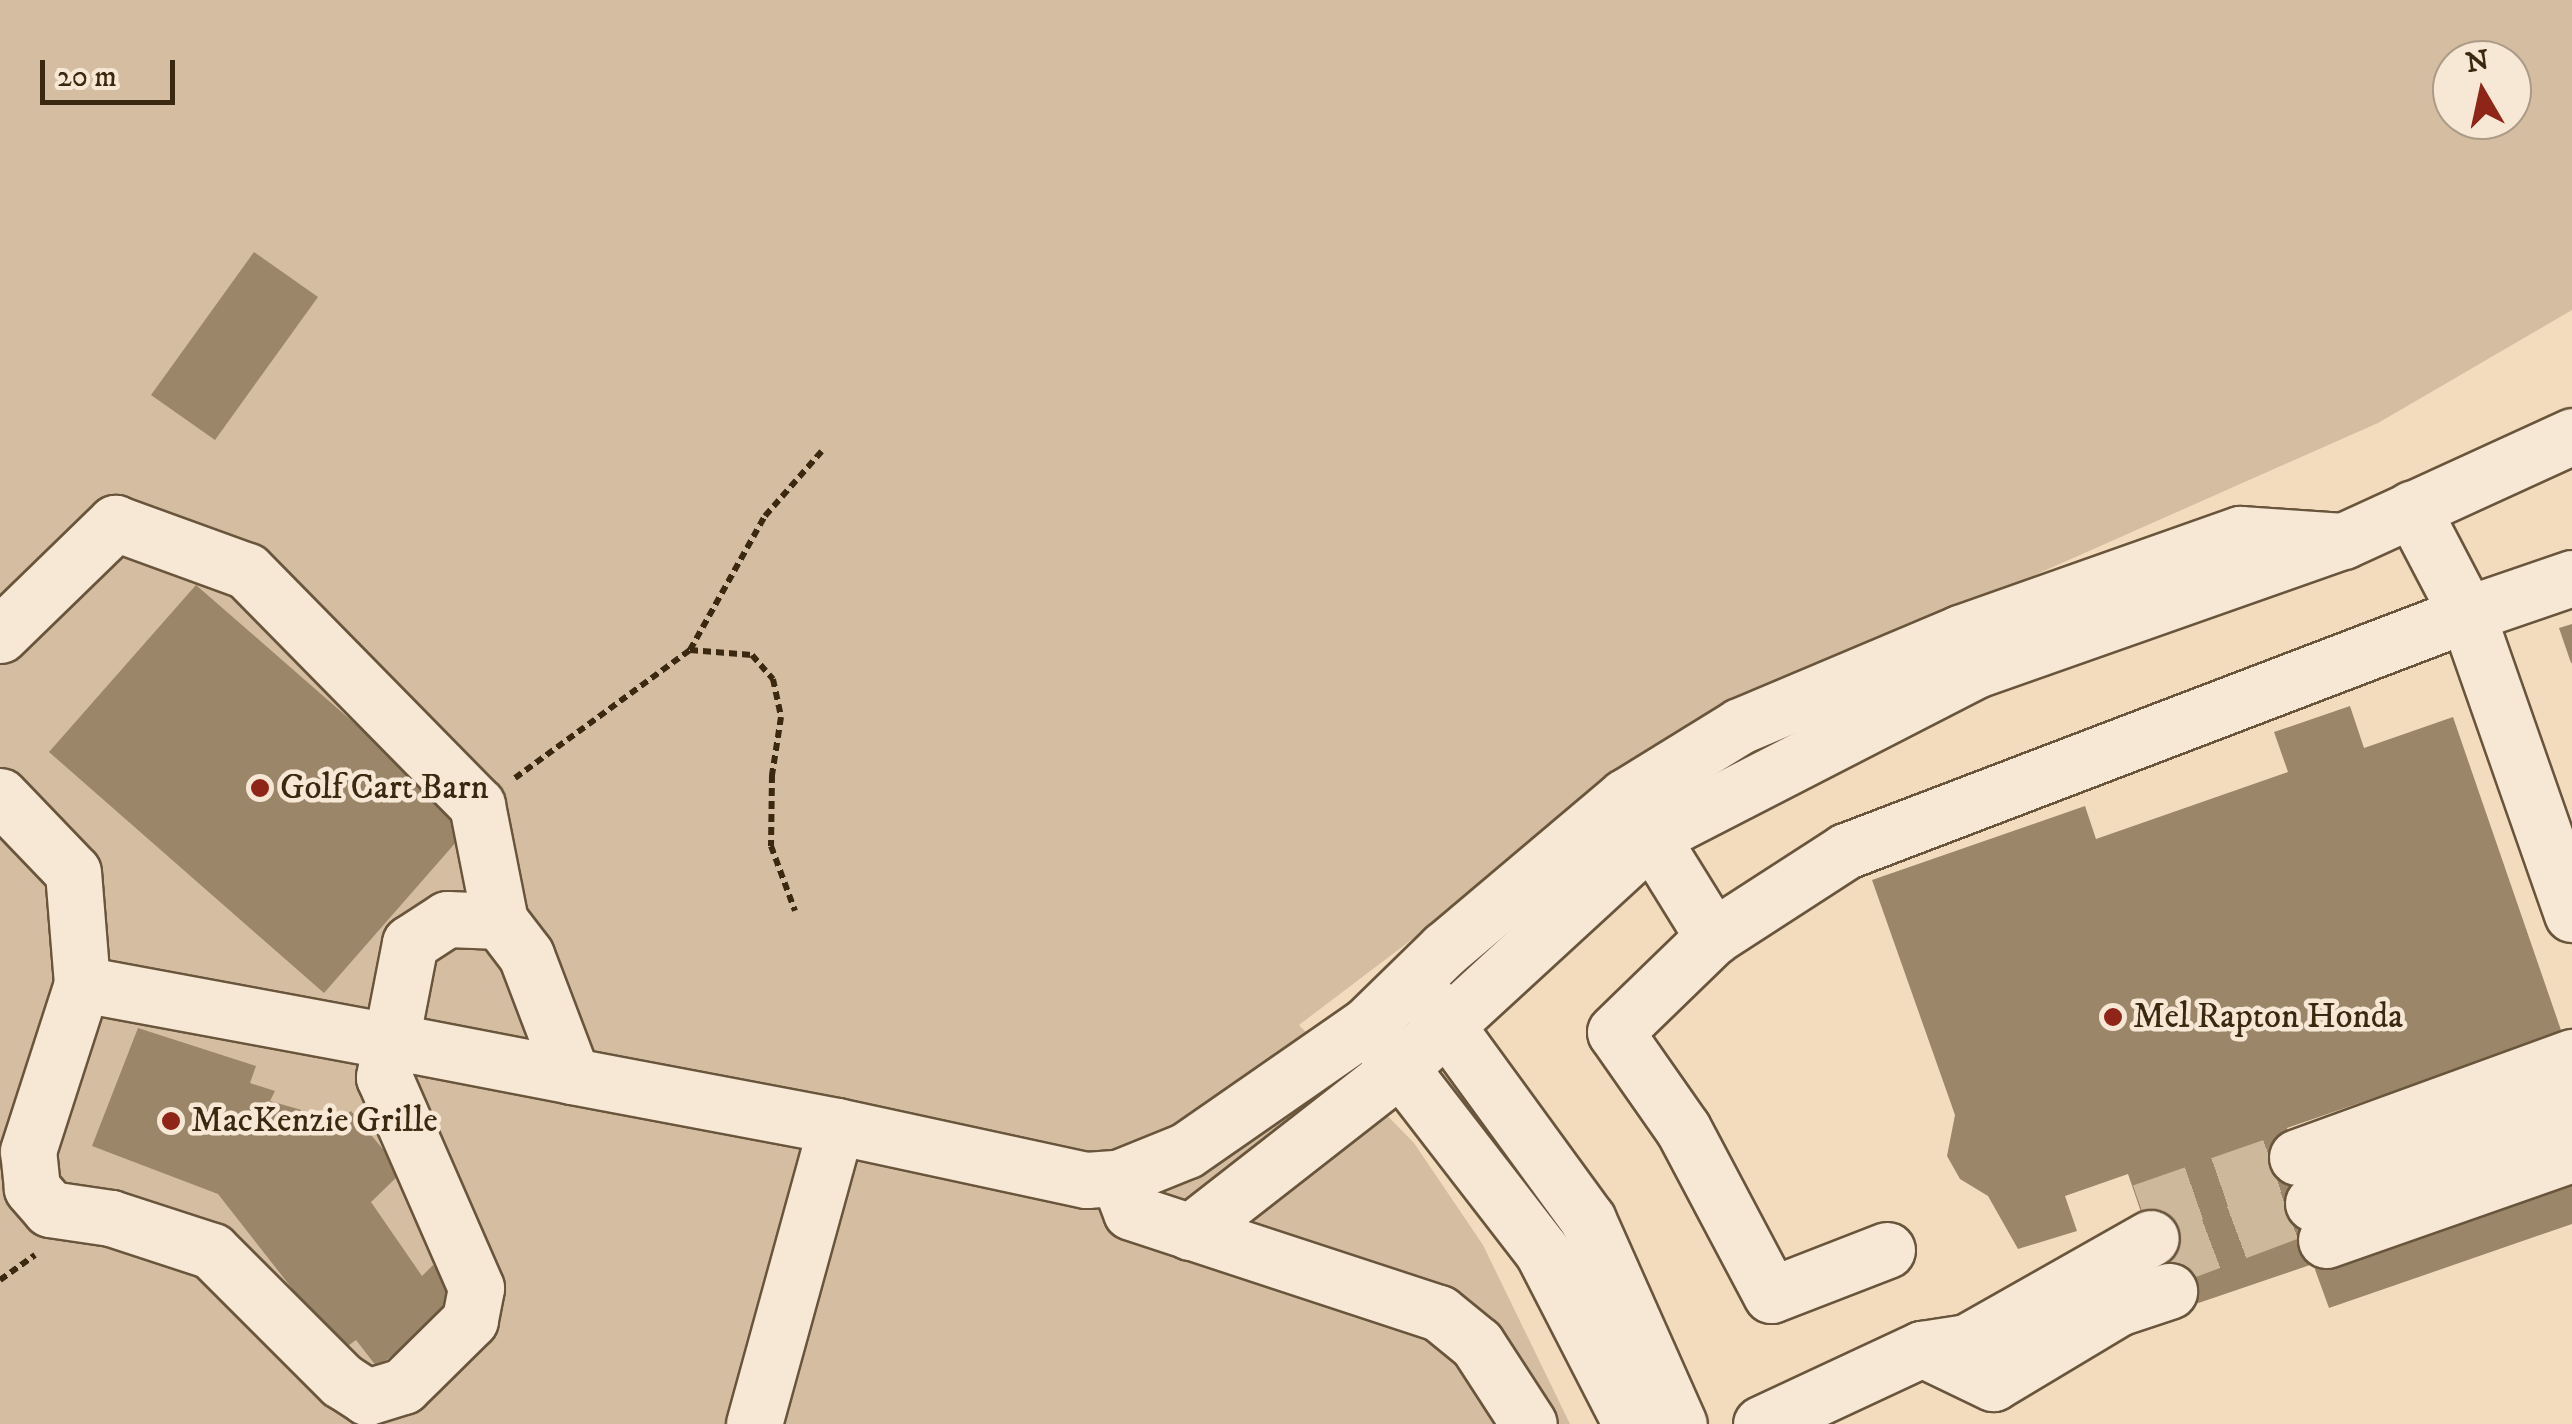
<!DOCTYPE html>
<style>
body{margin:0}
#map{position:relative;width:2572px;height:1424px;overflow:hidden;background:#f3dcbe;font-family:"IM FELL DW Pica",serif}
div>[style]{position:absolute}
.green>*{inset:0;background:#d4bda0}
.building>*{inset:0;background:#9b866a}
.minor-tunnel>*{height:55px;margin-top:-27.5px;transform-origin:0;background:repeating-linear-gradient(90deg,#ceb89b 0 55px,transparent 0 83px)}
.path>*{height:6px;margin-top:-3px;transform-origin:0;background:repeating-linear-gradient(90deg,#3b2810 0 8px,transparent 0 13px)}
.roads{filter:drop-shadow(2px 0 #69553c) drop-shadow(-2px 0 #69553c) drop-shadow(0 2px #69553c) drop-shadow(0 -2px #69553c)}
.minor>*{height:55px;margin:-27.5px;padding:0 27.5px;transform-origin:27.5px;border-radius:27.5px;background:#f7e8d5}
.dots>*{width:28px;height:28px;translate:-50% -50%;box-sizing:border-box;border:5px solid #f7e8d5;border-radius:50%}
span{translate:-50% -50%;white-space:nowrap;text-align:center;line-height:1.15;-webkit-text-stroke:9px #f7e8d5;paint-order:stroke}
.poi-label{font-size:35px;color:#3b2810}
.left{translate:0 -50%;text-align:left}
.north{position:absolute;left:2432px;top:40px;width:100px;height:100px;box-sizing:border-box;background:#f7e8d5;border:2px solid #ac9b86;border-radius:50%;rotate:351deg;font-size:28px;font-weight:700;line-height:40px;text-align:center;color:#3b2810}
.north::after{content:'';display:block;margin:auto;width:35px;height:45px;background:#8f2418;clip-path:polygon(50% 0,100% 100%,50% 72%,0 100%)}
.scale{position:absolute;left:40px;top:60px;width:135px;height:45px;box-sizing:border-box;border:5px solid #3b2810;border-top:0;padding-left:12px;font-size:30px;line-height:35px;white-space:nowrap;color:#3b2810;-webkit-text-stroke:8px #f7e8d5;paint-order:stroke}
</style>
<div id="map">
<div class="green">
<i style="clip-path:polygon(evenodd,0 0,2572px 0,2572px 310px,2378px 423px,2001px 590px,1824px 659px,1650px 759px,1299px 1025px,1414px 1143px,1483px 1245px,1570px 1424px,0 1424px,0 0,2452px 60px,2512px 60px,2512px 120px,2452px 120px,2452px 60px)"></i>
</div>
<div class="building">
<i style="clip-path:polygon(254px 252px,318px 297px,215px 440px,151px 395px)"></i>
<i style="clip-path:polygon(196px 585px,471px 825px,324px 993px,49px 752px)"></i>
<i style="clip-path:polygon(2572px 624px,2572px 663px,2571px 663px,2559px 628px)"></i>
<i style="clip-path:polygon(2350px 706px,2364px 748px,2453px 717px,2562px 1033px,2287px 1128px,2329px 1251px,2572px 1167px,2572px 1224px,2329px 1308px,2313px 1264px,2175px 1311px,2128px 1174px,2065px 1196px,2077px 1231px,2018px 1249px,1988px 1196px,1960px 1179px,1947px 1156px,1955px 1115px,1872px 880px,2085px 806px,2096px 839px,2288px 772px,2274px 732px)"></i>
<i style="clip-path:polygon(138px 1028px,256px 1066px,250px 1083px,275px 1091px,270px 1101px,305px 1111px,322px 1134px,351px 1111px,402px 1172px,371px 1202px,422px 1276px,433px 1265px,463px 1302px,377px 1367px,356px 1340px,341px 1351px,218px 1194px,92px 1146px)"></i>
</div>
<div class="minor-tunnel">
<i style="left:2142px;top:1211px;width:164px;rotate:-19.2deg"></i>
<i style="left:2159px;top:1261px;width:165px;rotate:-20.6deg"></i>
</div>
<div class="path">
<i style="left:690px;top:650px;width:62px;rotate:4.6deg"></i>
<i style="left:752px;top:655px;width:32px;rotate:49deg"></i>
<i style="left:773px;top:679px;width:39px;rotate:78deg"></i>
<i style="left:781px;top:717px;width:59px;rotate:98.8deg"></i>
<i style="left:772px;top:775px;width:71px;rotate:90.8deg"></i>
<i style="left:771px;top:846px;width:69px;rotate:69.7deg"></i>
<i style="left:515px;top:778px;width:217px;rotate:-36.2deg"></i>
<i style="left:690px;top:650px;width:154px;rotate:-60.8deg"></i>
<i style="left:765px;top:516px;width:86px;rotate:-48.8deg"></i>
<i style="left:0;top:1280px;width:43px;rotate:-35.5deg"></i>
</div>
<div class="roads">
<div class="minor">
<i style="left:2572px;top:578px;width:111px;rotate:161.1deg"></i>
<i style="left:2467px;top:614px;width:318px;rotate:70.7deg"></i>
<i style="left:0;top:635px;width:161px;rotate:-44.2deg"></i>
<i style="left:115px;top:523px;width:140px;rotate:20deg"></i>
<i style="left:247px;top:571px;width:328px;rotate:45.5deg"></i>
<i style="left:477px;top:805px;width:118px;rotate:78.8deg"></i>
<i style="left:0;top:796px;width:105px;rotate:46.2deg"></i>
<i style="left:73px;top:872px;width:112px;rotate:85.4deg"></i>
<i style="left:1651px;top:837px;width:118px;rotate:58.2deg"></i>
<i style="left:1424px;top:995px;width:278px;rotate:53.9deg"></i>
<i style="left:1588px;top:1220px;width:223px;rotate:66deg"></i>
<i style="left:1378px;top:1039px;width:268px;rotate:52.3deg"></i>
<i style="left:1542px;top:1251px;width:195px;rotate:62.8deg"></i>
<i style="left:572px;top:1076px;width:129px;rotate:-110.8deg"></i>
<i style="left:526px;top:955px;width:43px;rotate:-127.4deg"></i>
<i style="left:500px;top:921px;width:53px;rotate:-177.8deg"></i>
<i style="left:447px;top:919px;width:44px;rotate:147deg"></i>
<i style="left:410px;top:943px;width:100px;rotate:101deg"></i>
<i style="left:391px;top:1041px;width:37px;rotate:101deg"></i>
<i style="left:384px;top:1077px;width:230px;rotate:66.4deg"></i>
<i style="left:476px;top:1288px;width:33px;rotate:101deg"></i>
<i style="left:470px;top:1320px;width:94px;rotate:135.4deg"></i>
<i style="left:403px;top:1386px;width:38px;rotate:163deg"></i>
<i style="left:367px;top:1397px;width:30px;rotate:-147deg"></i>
<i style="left:342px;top:1381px;width:184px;rotate:-135deg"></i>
<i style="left:212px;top:1251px;width:106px;rotate:-161.9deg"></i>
<i style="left:111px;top:1218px;width:62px;rotate:-171.6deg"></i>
<i style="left:50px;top:1209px;width:28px;rotate:-131deg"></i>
<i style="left:32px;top:1188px;width:37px;rotate:-96deg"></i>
<i style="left:28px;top:1151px;width:176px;rotate:-72.1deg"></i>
<i style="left:82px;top:984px;width:314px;rotate:10.5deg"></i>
<i style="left:391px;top:1041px;width:184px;rotate:10.9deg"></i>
<i style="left:572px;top:1076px;width:269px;rotate:10.7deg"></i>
<i style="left:836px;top:1126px;width:256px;rotate:12.2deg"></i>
<i style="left:1086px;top:1180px;width:32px;rotate:-4deg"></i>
<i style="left:1118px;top:1178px;width:74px;rotate:-22.1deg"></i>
<i style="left:1187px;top:1150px;width:219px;rotate:-34.8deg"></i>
<i style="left:1367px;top:1025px;width:109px;rotate:-44.3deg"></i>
<i style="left:1445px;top:949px;width:236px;rotate:-40.2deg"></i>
<i style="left:1625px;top:797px;width:135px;rotate:-31.7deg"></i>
<i style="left:1740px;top:726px;width:239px;rotate:-22.9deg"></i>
<i style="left:1960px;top:633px;width:297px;rotate:-19.5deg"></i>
<i style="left:2240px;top:534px;width:103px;rotate:3.9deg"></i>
<i style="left:2297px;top:1157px;width:293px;rotate:-20deg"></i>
<i style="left:1118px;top:1178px;width:36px;rotate:69deg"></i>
<i style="left:1131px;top:1212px;width:324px;rotate:18.2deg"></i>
<i style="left:1439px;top:1313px;width:49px;rotate:39.2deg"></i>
<i style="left:1477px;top:1344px;width:95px;rotate:57deg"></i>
<i style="left:2313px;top:1203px;width:275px;rotate:-19.8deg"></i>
<i style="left:1190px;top:1232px;width:266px;rotate:-38deg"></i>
<i style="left:1400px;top:1068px;width:341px;rotate:-42.6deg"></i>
<i style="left:1651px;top:837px;width:365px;rotate:-27.2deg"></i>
<i style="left:1976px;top:670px;width:389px;rotate:-19.4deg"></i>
<i style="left:2343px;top:541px;width:252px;rotate:-24.6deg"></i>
<i style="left:2326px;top:1240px;width:261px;rotate:-19.3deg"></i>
<i style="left:1887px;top:1250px;width:124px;rotate:158.8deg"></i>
<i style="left:1771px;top:1295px;width:188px;rotate:-117.9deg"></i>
<i style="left:1683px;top:1129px;width:118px;rotate:-125deg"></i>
<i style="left:1615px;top:1032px;width:136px;rotate:-44.1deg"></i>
<i style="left:1713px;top:937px;width:158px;rotate:-32.9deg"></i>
<i style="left:1846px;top:851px;width:665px;rotate:-20.89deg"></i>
<i style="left:2467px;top:614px;width:119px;rotate:-117.6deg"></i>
<i style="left:1922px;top:1349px;width:79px;rotate:25.6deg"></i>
<i style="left:1993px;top:1383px;width:146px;rotate:-31deg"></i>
<i style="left:2118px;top:1308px;width:54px;rotate:-18.4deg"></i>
<i style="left:754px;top:1424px;width:309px;rotate:-74.6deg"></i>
<i style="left:1761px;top:1424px;width:178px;rotate:-25deg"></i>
<i style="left:1922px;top:1349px;width:46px;rotate:-8.8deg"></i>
<i style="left:1967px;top:1342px;width:211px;rotate:-29.5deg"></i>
</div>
</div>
<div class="dots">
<i style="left:260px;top:788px;background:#8f2418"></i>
<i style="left:2113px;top:1017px;background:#8f2418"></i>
<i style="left:171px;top:1121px;background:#8f2418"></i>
</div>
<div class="poi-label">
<span class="left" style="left:280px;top:788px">Golf Cart Barn</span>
<span class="left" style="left:2133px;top:1017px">Mel Rapton Honda</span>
<span class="left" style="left:191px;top:1121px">MacKenzie Grille</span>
</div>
<div class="north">N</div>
<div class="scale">20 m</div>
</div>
